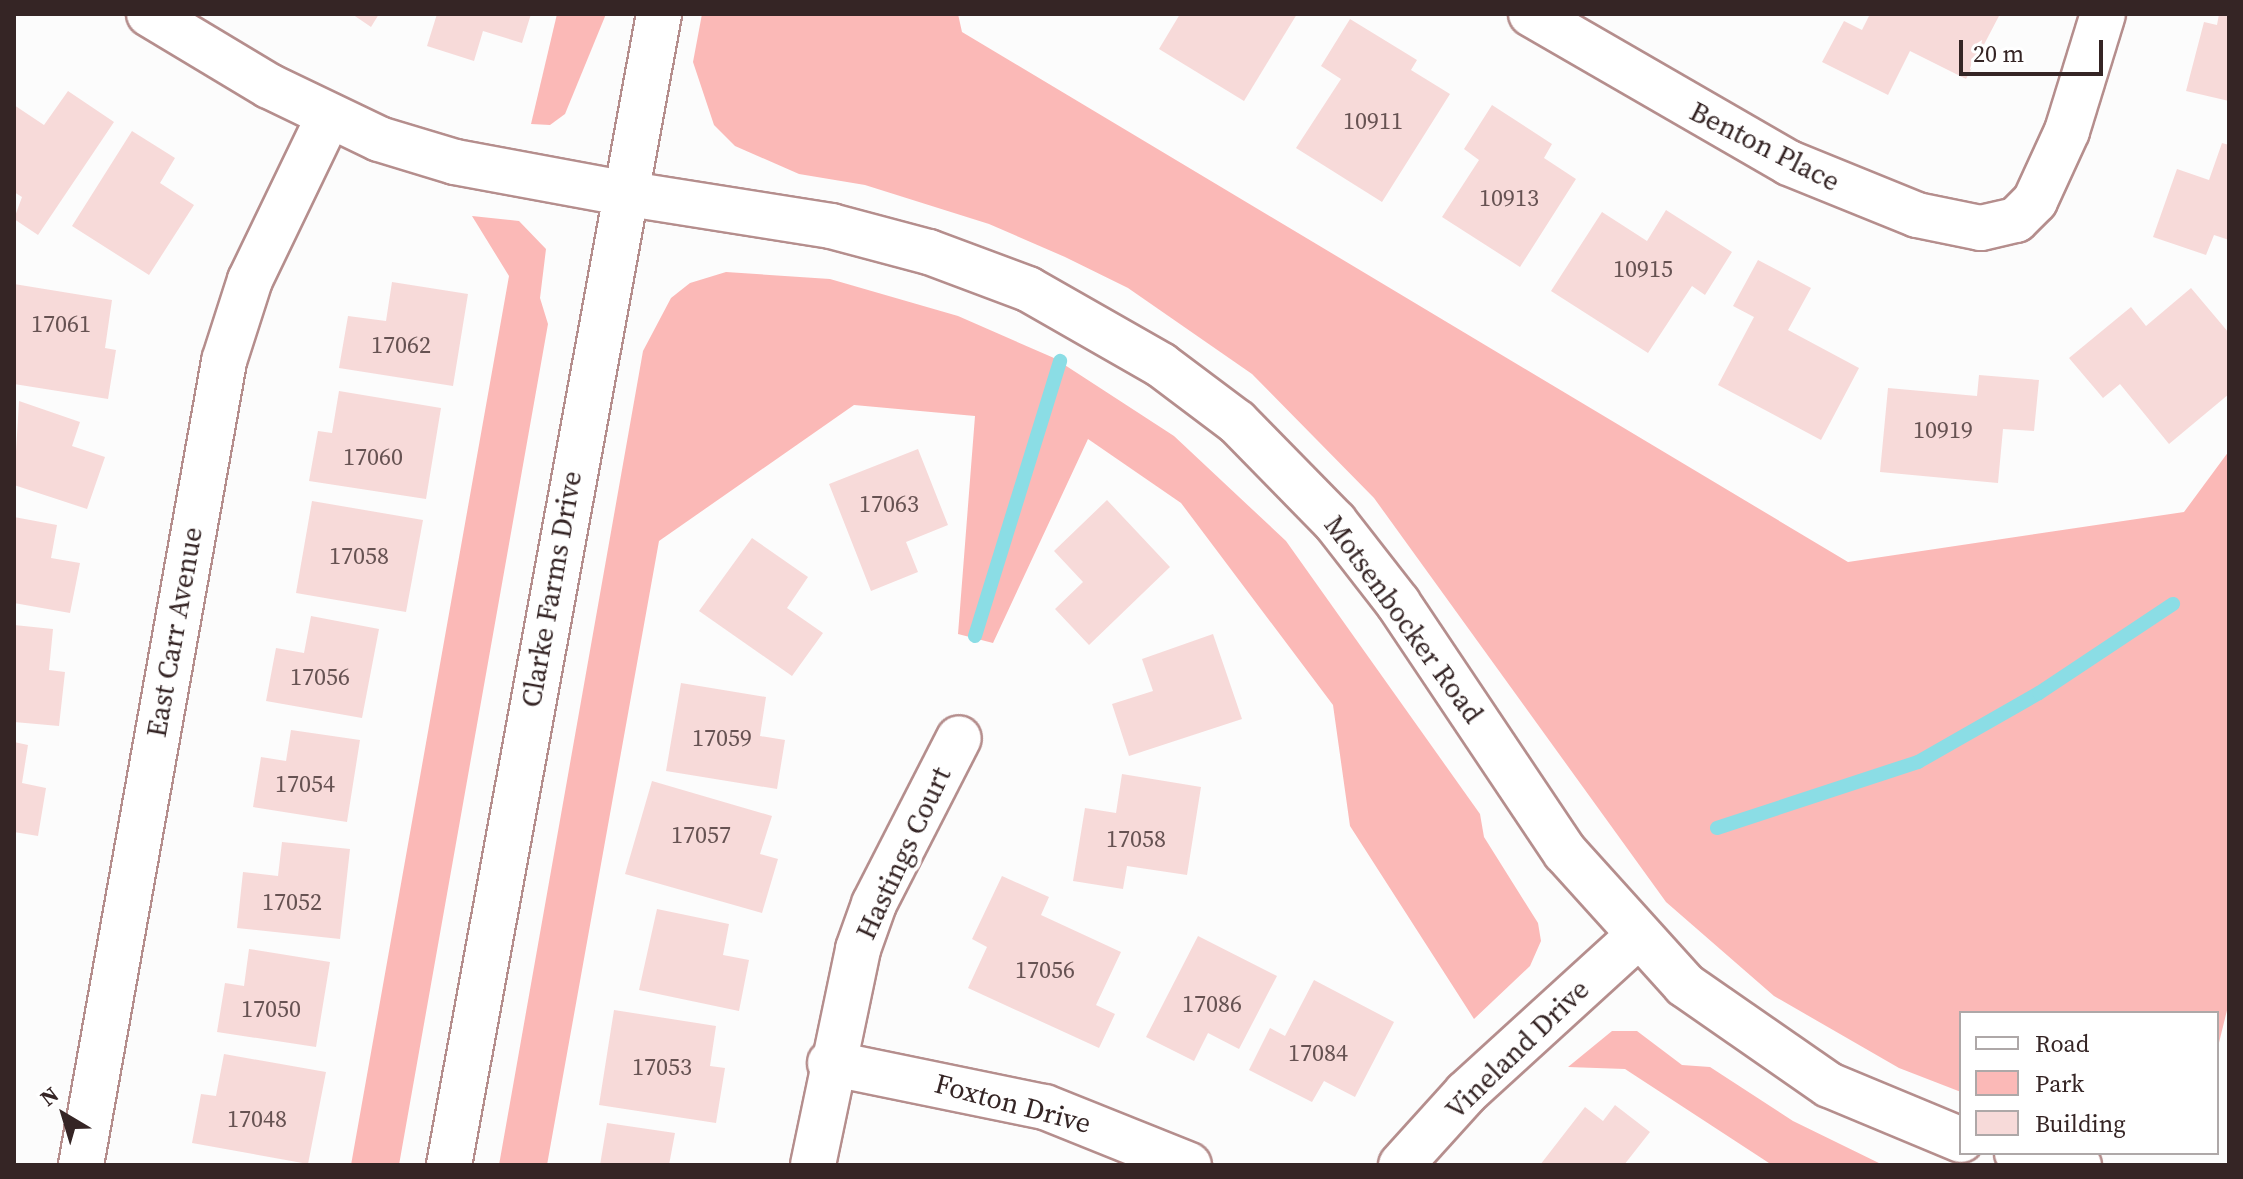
<!DOCTYPE html>
<style>
body{margin:0}
#map{position:relative;width:2243px;height:1179px;overflow:hidden;background:#fcfcfc;font-family:"Source Serif 4",serif}
div>[style]{position:absolute}
.green>*{inset:0;background:#fbb9b7}
.stream>*{height:14px;margin:-7px;padding:0 7px;transform-origin:7px;border-radius:7px;background:#8bdde5}
.building>*{inset:0;background:#f7dad9}
.roads{filter:drop-shadow(2px 0 #b58e8d) drop-shadow(-2px 0 #b58e8d) drop-shadow(0 2px #b58e8d) drop-shadow(0 -2px #b58e8d)}
.street>*{height:44px;margin:-22px;padding:0 22px;transform-origin:22px;border-radius:22px;background:#fff}
.secondary>*{height:44px;margin:-22px;padding:0 22px;transform-origin:22px;border-radius:22px;background:#fff}
span{translate:-50% -50%;white-space:nowrap;text-align:center;line-height:1.15;-webkit-text-stroke:8px #fff;paint-order:stroke}
.number-label{font-size:24px;color:#665252}
.number-label span{-webkit-text-stroke-width:0}
.street-label{font-size:28px;color:#352525}
.frame{position:absolute;inset:0;border:16px solid #352525;pointer-events:none}
.legend{position:absolute;left:1959px;top:1011px;width:260px;height:144px;box-sizing:border-box;background:#fff;border:2px solid #aea8a8;margin:0;padding:10px 14px;list-style:none;font-size:24px;color:#352525}
.legend li{display:flex;align-items:center;gap:16px;height:40px}
.legend b{width:40px;border:2px solid #aea8a8}
.north{position:absolute;left:24px;top:1075px;width:80px;height:80px;-webkit-text-stroke:6px #fff;paint-order:stroke;rotate:322deg;font-size:22px;font-weight:700;line-height:32px;text-align:center;color:#352525}
.north::after{content:'';display:block;margin:auto;width:28px;height:36px;background:#352525;clip-path:polygon(50% 0,100% 100%,50% 72%,0 100%)}
.scale{position:absolute;left:1959px;top:40px;width:144px;height:36px;box-sizing:border-box;border:4px solid #352525;border-top:0;padding-left:10px;font-size:24px;line-height:28px;white-space:nowrap;color:#352525;-webkit-text-stroke:6px #fff;paint-order:stroke}
</style>
<div id="map">
<div class="green">
<i style="clip-path:polygon(557px 14px,606px 14px,565px 114px,550px 125px,531px 124px)"></i>
<i style="clip-path:polygon(702px 14px,958px 14px,962px 32px,1848px 562px,2184px 512px,2229px 451px,2229px 1002px,2217px 1051px,2217px 1013px,1961px 1013px,1961px 1092px,1899px 1068px,1774px 996px,1666px 902px,1374px 498px,1252px 374px,1128px 288px,1065px 257px,989px 224px,865px 185px,799px 174px,735px 146px,714px 125px,693px 62px)"></i>
<i style="clip-path:polygon(472px 216px,519px 221px,546px 249px,540px 298px,548px 324px,399px 1165px,351px 1165px,509px 276px)"></i>
<i style="clip-path:polygon(726px 272px,830px 279px,958px 316px,1054px 358px,1174px 436px,1286px 541px,1480px 814px,1484px 837px,1538px 923px,1541px 941px,1530px 966px,1474px 1019px,1350px 826px,1333px 705px,1181px 503px,1088px 439px,993px 643px,958px 634px,975px 416px,854px 405px,659px 541px,547px 1165px,499px 1165px,643px 351px,671px 298px,690px 283px)"></i>
<i style="clip-path:polygon(1612px 1031px,1637px 1031px,1682px 1065px,1710px 1067px,1793px 1121px,1883px 1165px,1772px 1165px,1625px 1069px,1568px 1067px)"></i>
</div>
<div class="stream">
<i style="left:975px;top:636px;width:288px;rotate:-72.8deg"></i>
<i style="left:1717px;top:828px;width:212px;rotate:-18.2deg"></i>
<i style="left:1918px;top:762px;width:139px;rotate:-29.7deg"></i>
<i style="left:2039px;top:693px;width:161px;rotate:-33.6deg"></i>
</div>
<div class="building">
<i style="clip-path:polygon(352px 14px,379px 14px,371px 27px)"></i>
<i style="clip-path:polygon(437px 14px,531px 14px,522px 43px,483px 31px,474px 61px,427px 46px)"></i>
<i style="clip-path:polygon(1180px 14px,1297px 14px,1244px 101px,1159px 49px)"></i>
<i style="clip-path:polygon(1870px 14px,2000px 14px,1966px 79px,1910px 51px,1888px 95px,1822px 62px,1844px 21px,1862px 30px)"></i>
<i style="clip-path:polygon(2219px 14px,2229px 14px,2229px 101px,2186px 91px,2204px 22px,2217px 25px)"></i>
<i style="clip-path:polygon(1350px 19px,1417px 60px,1411px 70px,1450px 94px,1382px 202px,1296px 148px,1341px 79px,1321px 66px)"></i>
<i style="clip-path:polygon(68px 91px,114px 122px,38px 235px,14px 219px,22px 197px,14px 192px,14px 105px,44px 125px)"></i>
<i style="clip-path:polygon(1492px 105px,1552px 144px,1544px 158px,1576px 179px,1520px 267px,1442px 217px,1479px 160px,1464px 149px)"></i>
<i style="clip-path:polygon(132px 131px,175px 158px,160px 183px,194px 205px,149px 275px,72px 226px)"></i>
<i style="clip-path:polygon(2222px 143px,2229px 145px,2229px 240px,2214px 235px,2206px 255px,2153px 237px,2177px 169px,2209px 180px)"></i>
<i style="clip-path:polygon(1666px 210px,1732px 252px,1705px 295px,1692px 286px,1648px 353px,1551px 291px,1602px 212px,1647px 241px)"></i>
<i style="clip-path:polygon(1758px 260px,1811px 288px,1788px 330px,1859px 368px,1821px 440px,1718px 385px,1754px 317px,1733px 306px)"></i>
<i style="clip-path:polygon(392px 282px,468px 294px,453px 386px,339px 368px,348px 316px,386px 321px)"></i>
<i style="clip-path:polygon(14px 284px,112px 300px,105px 348px,116px 350px,108px 399px,14px 384px)"></i>
<i style="clip-path:polygon(2191px 288px,2229px 333px,2229px 394px,2169px 444px,2120px 384px,2103px 398px,2069px 358px,2131px 307px,2146px 326px)"></i>
<i style="clip-path:polygon(1979px 375px,2039px 380px,2034px 431px,2003px 429px,1998px 483px,1880px 472px,1888px 388px,1977px 396px)"></i>
<i style="clip-path:polygon(339px 391px,441px 408px,426px 499px,309px 481px,318px 431px,332px 433px)"></i>
<i style="clip-path:polygon(19px 401px,80px 422px,72px 446px,105px 457px,87px 509px,14px 485px)"></i>
<i style="clip-path:polygon(918px 449px,948px 525px,906px 542px,918px 572px,871px 591px,829px 484px)"></i>
<i style="clip-path:polygon(1107px 500px,1170px 567px,1089px 645px,1055px 609px,1083px 582px,1054px 551px)"></i>
<i style="clip-path:polygon(312px 501px,423px 520px,406px 612px,296px 593px)"></i>
<i style="clip-path:polygon(14px 517px,57px 525px,51px 558px,80px 563px,70px 613px,14px 603px)"></i>
<i style="clip-path:polygon(752px 538px,808px 577px,787px 608px,823px 633px,792px 676px,699px 611px)"></i>
<i style="clip-path:polygon(311px 616px,379px 629px,362px 718px,266px 701px,276px 648px,304px 653px)"></i>
<i style="clip-path:polygon(14px 625px,53px 629px,49px 670px,65px 672px,59px 726px,14px 722px)"></i>
<i style="clip-path:polygon(1213px 634px,1242px 719px,1129px 756px,1112px 704px,1153px 691px,1142px 659px)"></i>
<i style="clip-path:polygon(681px 683px,766px 697px,760px 736px,785px 740px,777px 789px,666px 771px)"></i>
<i style="clip-path:polygon(291px 730px,360px 740px,347px 822px,253px 807px,261px 757px,286px 761px)"></i>
<i style="clip-path:polygon(14px 742px,28px 745px,22px 783px,46px 788px,38px 836px,14px 832px)"></i>
<i style="clip-path:polygon(1122px 774px,1201px 787px,1187px 875px,1127px 866px,1123px 889px,1073px 881px,1085px 808px,1116px 813px)"></i>
<i style="clip-path:polygon(652px 781px,772px 816px,760px 854px,778px 859px,762px 913px,625px 874px)"></i>
<i style="clip-path:polygon(282px 842px,350px 849px,340px 939px,237px 928px,243px 872px,278px 876px)"></i>
<i style="clip-path:polygon(1002px 876px,1049px 897px,1041px 915px,1121px 952px,1096px 1005px,1115px 1014px,1099px 1048px,968px 988px,987px 947px,972px 939px)"></i>
<i style="clip-path:polygon(657px 909px,729px 924px,723px 955px,749px 960px,739px 1011px,639px 990px)"></i>
<i style="clip-path:polygon(1198px 936px,1277px 976px,1239px 1049px,1208px 1033px,1194px 1061px,1146px 1037px)"></i>
<i style="clip-path:polygon(249px 949px,330px 962px,316px 1047px,217px 1032px,225px 983px,244px 986px)"></i>
<i style="clip-path:polygon(1314px 980px,1394px 1022px,1355px 1097px,1324px 1081px,1312px 1102px,1249px 1070px,1270px 1028px,1285px 1036px)"></i>
<i style="clip-path:polygon(614px 1010px,716px 1026px,710px 1066px,725px 1068px,716px 1123px,599px 1105px)"></i>
<i style="clip-path:polygon(224px 1054px,326px 1072px,308px 1164px,192px 1143px,201px 1094px,216px 1096px)"></i>
<i style="clip-path:polygon(1615px 1105px,1650px 1132px,1624px 1165px,1540px 1165px,1585px 1107px,1603px 1121px)"></i>
<i style="clip-path:polygon(607px 1123px,675px 1133px,669px 1165px,600px 1165px)"></i>
</div>
<div class="roads">
<div class="street">
<i style="left:149px;top:14px;width:140px;rotate:31deg"></i>
<i style="left:269px;top:86px;width:122px;rotate:25.7deg"></i>
<i style="left:379px;top:139px;width:79px;rotate:16.8deg"></i>
<i style="left:455px;top:162px;width:171px;rotate:10.5deg"></i>
<i style="left:1531px;top:14px;width:298px;rotate:30deg"></i>
<i style="left:1789px;top:163px;width:138px;rotate:22.1deg"></i>
<i style="left:1917px;top:215px;width:65px;rotate:11.5deg"></i>
<i style="left:1981px;top:228px;width:36px;rotate:-13deg"></i>
<i style="left:2016px;top:220px;width:27px;rotate:-45deg"></i>
<i style="left:2035px;top:201px;width:77px;rotate:-65.4deg"></i>
<i style="left:2067px;top:131px;width:122px;rotate:-72.9deg"></i>
<i style="left:830px;top:1063px;width:219px;rotate:11.6deg"></i>
<i style="left:1045px;top:1107px;width:155px;rotate:21.9deg"></i>
<i style="left:81px;top:1165px;width:817px;rotate:-79.91deg"></i>
<i style="left:224px;top:361px;width:85px;rotate:-72.2deg"></i>
<i style="left:250px;top:280px;width:180px;rotate:-64.3deg"></i>
<i style="left:813px;top:1165px;width:221px;rotate:-78.2deg"></i>
<i style="left:858px;top:949px;width:48px;rotate:-70.4deg"></i>
<i style="left:874px;top:904px;width:186px;rotate:-62.9deg"></i>
<i style="left:1401px;top:1165px;width:97px;rotate:-47.9deg"></i>
<i style="left:1466px;top:1093px;width:231px;rotate:-42.4deg"></i>
</div>
<div class="secondary">
<i style="left:623px;top:193px;width:211px;rotate:9deg"></i>
<i style="left:831px;top:226px;width:101px;rotate:14.9deg"></i>
<i style="left:929px;top:252px;width:106px;rotate:20.5deg"></i>
<i style="left:1028px;top:289px;width:153px;rotate:29.7deg"></i>
<i style="left:1161px;top:365px;width:95px;rotate:36.9deg"></i>
<i style="left:1237px;top:422px;width:140px;rotate:45.6deg"></i>
<i style="left:1335px;top:522px;width:103px;rotate:52.1deg"></i>
<i style="left:1398px;top:603px;width:300px;rotate:56.2deg"></i>
<i style="left:1565px;top:852px;width:179px;rotate:47.9deg"></i>
<i style="left:1685px;top:985px;width:175px;rotate:34.8deg"></i>
<i style="left:1829px;top:1085px;width:143px;rotate:22.6deg"></i>
<i style="left:2017px;top:1153px;width:63px;rotate:11deg"></i>
<i style="left:449px;top:1165px;width:1170px;rotate:-79.66deg"></i>
</div>
</div>
<div class="number-label">
<span style="left:1373px;top:121px">10911</span>
<span style="left:1509px;top:198px">10913</span>
<span style="left:1643px;top:269px">10915</span>
<span style="left:61px;top:324px">17061</span>
<span style="left:401px;top:345px">17062</span>
<span style="left:1943px;top:430px">10919</span>
<span style="left:373px;top:457px">17060</span>
<span style="left:889px;top:504px">17063</span>
<span style="left:359px;top:556px">17058</span>
<span style="left:320px;top:677px">17056</span>
<span style="left:722px;top:738px">17059</span>
<span style="left:305px;top:784px">17054</span>
<span style="left:701px;top:835px">17057</span>
<span style="left:1136px;top:839px">17058</span>
<span style="left:292px;top:902px">17052</span>
<span style="left:1045px;top:970px">17056</span>
<span style="left:1212px;top:1004px">17086</span>
<span style="left:271px;top:1009px">17050</span>
<span style="left:1318px;top:1053px">17084</span>
<span style="left:662px;top:1067px">17053</span>
<span style="left:257px;top:1119px">17048</span>
</div>
<div class="street-label">
<span style="left:1765px;top:146px;rotate:27deg">Benton Place</span>
<span style="left:551px;top:589px;rotate:-80deg">Clarke Farms Drive</span>
<span style="left:1404px;top:619px;rotate:54deg">Motsenbocker Road</span>
<span style="left:174px;top:632px;rotate:-80deg">East Carr Avenue</span>
<span style="left:903px;top:853px;rotate:-65deg">Hastings Court</span>
<span style="left:1517px;top:1049px;rotate:-44deg">Vineland Drive</span>
<span style="left:1013px;top:1103px;rotate:15deg">Foxton Drive</span>
</div>
<div class="frame"></div>
<ul class="legend">
<li><b style="height:10px;background:#fff"></b>Road</li>
<li><b style="height:22px;background:#fbb9b7"></b>Park</li>
<li><b style="height:22px;background:#f7dad9"></b>Building</li>
</ul>
<div class="north">N</div>
<div class="scale">20 m</div>
</div>
